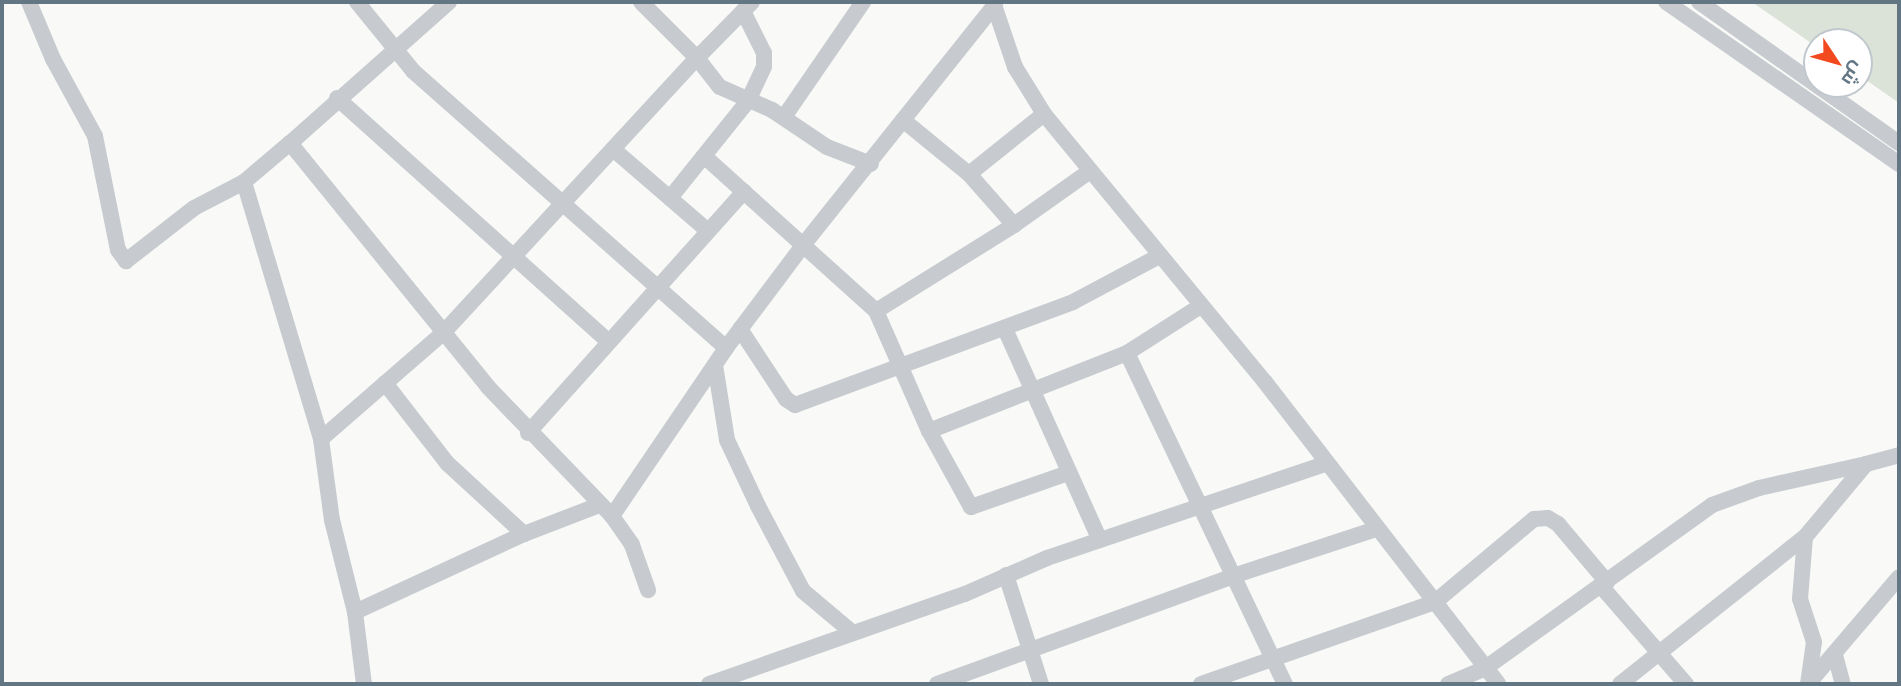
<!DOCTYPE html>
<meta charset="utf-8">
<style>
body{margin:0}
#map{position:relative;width:1901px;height:686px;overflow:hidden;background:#f9f9f7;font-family:Manrope,Cairo,sans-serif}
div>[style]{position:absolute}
.green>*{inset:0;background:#dbe2d7}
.street>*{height:16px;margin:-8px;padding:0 8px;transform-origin:8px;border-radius:8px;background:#c7cbcf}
span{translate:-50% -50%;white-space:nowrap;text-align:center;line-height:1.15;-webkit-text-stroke:7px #fff;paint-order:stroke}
.frame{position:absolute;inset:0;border:4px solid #627684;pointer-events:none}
.north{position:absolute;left:1803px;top:28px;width:70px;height:70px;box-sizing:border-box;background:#fff;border:2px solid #c0c8ce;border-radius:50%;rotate:126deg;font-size:19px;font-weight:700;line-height:28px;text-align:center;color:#627684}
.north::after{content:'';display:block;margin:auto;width:24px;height:32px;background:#f2491e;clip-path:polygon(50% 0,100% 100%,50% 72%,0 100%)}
</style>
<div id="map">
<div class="green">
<i style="clip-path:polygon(1752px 2px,1899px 2px,1899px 103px,1859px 75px,1859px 42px,1817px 42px,1817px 47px)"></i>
</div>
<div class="street">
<i style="left:29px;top:2px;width:62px;rotate:67.2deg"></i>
<i style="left:53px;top:59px;width:88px;rotate:61.4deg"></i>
<i style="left:95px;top:136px;width:116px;rotate:78.6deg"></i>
<i style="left:118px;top:250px;width:14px;rotate:54deg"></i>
<i style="left:126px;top:261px;width:86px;rotate:-37.9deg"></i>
<i style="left:194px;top:208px;width:56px;rotate:-27.5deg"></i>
<i style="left:244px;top:182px;width:60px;rotate:-40.3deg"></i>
<i style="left:357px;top:2px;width:89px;rotate:50.9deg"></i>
<i style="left:413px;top:71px;width:418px;rotate:41.5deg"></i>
<i style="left:449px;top:2px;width:213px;rotate:138.4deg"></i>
<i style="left:290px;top:143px;width:314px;rotate:50.9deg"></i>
<i style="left:488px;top:387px;width:179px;rotate:46.1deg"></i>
<i style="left:612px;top:516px;width:35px;rotate:55deg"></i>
<i style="left:632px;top:545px;width:48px;rotate:70.4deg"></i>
<i style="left:641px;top:2px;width:79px;rotate:45deg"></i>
<i style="left:697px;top:58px;width:78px;rotate:-45.5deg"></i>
<i style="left:993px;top:2px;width:69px;rotate:71.3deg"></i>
<i style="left:1015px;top:67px;width:55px;rotate:58.3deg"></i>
<i style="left:1044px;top:114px;width:347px;rotate:50.5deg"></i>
<i style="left:1265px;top:382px;width:381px;rotate:52.3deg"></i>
<i style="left:1666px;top:2px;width:284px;rotate:34.8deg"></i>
<i style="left:1699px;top:2px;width:245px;rotate:35.2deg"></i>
<i style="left:337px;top:98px;width:365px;rotate:41.9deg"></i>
<i style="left:784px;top:117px;width:140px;rotate:-55.5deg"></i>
<i style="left:903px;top:120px;width:85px;rotate:39.3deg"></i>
<i style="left:969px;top:174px;width:68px;rotate:48.6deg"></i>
<i style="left:613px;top:149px;width:124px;rotate:40.8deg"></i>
<i style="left:704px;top:156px;width:232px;rotate:42deg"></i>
<i style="left:876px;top:311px;width:131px;rotate:66.2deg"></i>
<i style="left:929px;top:431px;width:87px;rotate:61.1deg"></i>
<i style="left:971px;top:507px;width:103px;rotate:-19.3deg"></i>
<i style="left:969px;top:174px;width:96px;rotate:-38.7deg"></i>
<i style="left:244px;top:182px;width:268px;rotate:73.3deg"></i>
<i style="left:321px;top:439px;width:82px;rotate:82.3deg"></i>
<i style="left:332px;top:520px;width:95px;rotate:76deg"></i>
<i style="left:355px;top:612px;width:186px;rotate:-24.8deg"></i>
<i style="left:524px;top:534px;width:80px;rotate:-21.1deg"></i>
<i style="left:670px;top:198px;width:124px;rotate:-51.2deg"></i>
<i style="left:748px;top:101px;width:38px;rotate:-65deg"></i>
<i style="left:764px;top:66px;width:13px;rotate:-90deg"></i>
<i style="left:764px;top:53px;width:45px;rotate:-116.6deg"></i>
<i style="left:876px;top:311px;width:163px;rotate:-31.9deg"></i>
<i style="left:1014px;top:225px;width:93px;rotate:-35.4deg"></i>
<i style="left:740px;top:329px;width:84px;rotate:56.7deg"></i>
<i style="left:786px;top:399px;width:11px;rotate:34deg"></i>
<i style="left:795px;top:405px;width:296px;rotate:-20.3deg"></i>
<i style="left:1073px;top:302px;width:98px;rotate:-28.1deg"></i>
<i style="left:1005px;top:329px;width:231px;rotate:65.8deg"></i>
<i style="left:1127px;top:353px;width:367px;rotate:64.5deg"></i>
<i style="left:715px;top:365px;width:76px;rotate:80.9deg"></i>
<i style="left:727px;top:440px;width:73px;rotate:64.8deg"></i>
<i style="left:758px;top:506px;width:96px;rotate:62.1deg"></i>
<i style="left:803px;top:591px;width:65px;rotate:40deg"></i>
<i style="left:385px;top:383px;width:101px;rotate:52.2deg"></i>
<i style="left:447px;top:463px;width:105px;rotate:42.7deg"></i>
<i style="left:929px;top:431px;width:213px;rotate:-21.5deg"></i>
<i style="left:1127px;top:353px;width:85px;rotate:-32.6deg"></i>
<i style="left:528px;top:433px;width:324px;rotate:-48.2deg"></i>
<i style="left:321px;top:439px;width:162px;rotate:-41deg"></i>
<i style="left:443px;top:333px;width:374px;rotate:-47.3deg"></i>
<i style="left:697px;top:58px;width:37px;rotate:52deg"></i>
<i style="left:720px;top:87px;width:57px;rotate:23.9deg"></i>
<i style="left:772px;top:110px;width:66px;rotate:33.9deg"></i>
<i style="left:827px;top:147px;width:47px;rotate:21.1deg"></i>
<i style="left:612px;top:516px;width:203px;rotate:-55.8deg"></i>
<i style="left:726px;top:348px;width:130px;rotate:-53.1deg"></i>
<i style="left:804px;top:244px;width:306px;rotate:-51.4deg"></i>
<i style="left:1805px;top:537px;width:62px;rotate:94.6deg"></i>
<i style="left:1800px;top:599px;width:45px;rotate:72deg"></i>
<i style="left:1814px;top:642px;width:42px;rotate:98.1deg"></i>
<i style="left:1006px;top:575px;width:114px;rotate:72.2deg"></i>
<i style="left:1601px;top:586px;width:130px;rotate:49.1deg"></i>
<i style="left:355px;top:612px;width:73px;rotate:82.9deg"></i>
<i style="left:1835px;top:655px;width:30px;rotate:75deg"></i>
<i style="left:709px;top:684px;width:271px;rotate:-19.4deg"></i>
<i style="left:965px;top:594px;width:90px;rotate:-23.7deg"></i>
<i style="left:1047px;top:558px;width:293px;rotate:-18.7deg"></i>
<i style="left:937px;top:684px;width:315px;rotate:-20deg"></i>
<i style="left:1233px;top:576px;width:151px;rotate:-18.2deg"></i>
<i style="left:1201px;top:684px;width:248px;rotate:-19.3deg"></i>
<i style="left:1435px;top:602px;width:129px;rotate:-40deg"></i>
<i style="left:1534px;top:519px;width:14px;rotate:-4deg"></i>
<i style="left:1548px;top:518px;width:12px;rotate:31deg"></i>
<i style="left:1558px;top:524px;width:76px;rotate:49.8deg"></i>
<i style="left:1448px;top:684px;width:39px;rotate:-23deg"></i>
<i style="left:1484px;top:669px;width:281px;rotate:-35.7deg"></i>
<i style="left:1712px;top:505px;width:50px;rotate:-19.9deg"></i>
<i style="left:1759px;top:488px;width:110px;rotate:-12.6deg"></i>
<i style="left:1620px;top:684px;width:236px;rotate:-38.5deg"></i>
<i style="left:1805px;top:537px;width:95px;rotate:-50.1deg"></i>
<i style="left:1866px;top:464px;width:34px;rotate:-15deg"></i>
<i style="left:1808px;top:684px;width:140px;rotate:-49.6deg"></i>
</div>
<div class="frame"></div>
<div class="north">ش</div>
</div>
